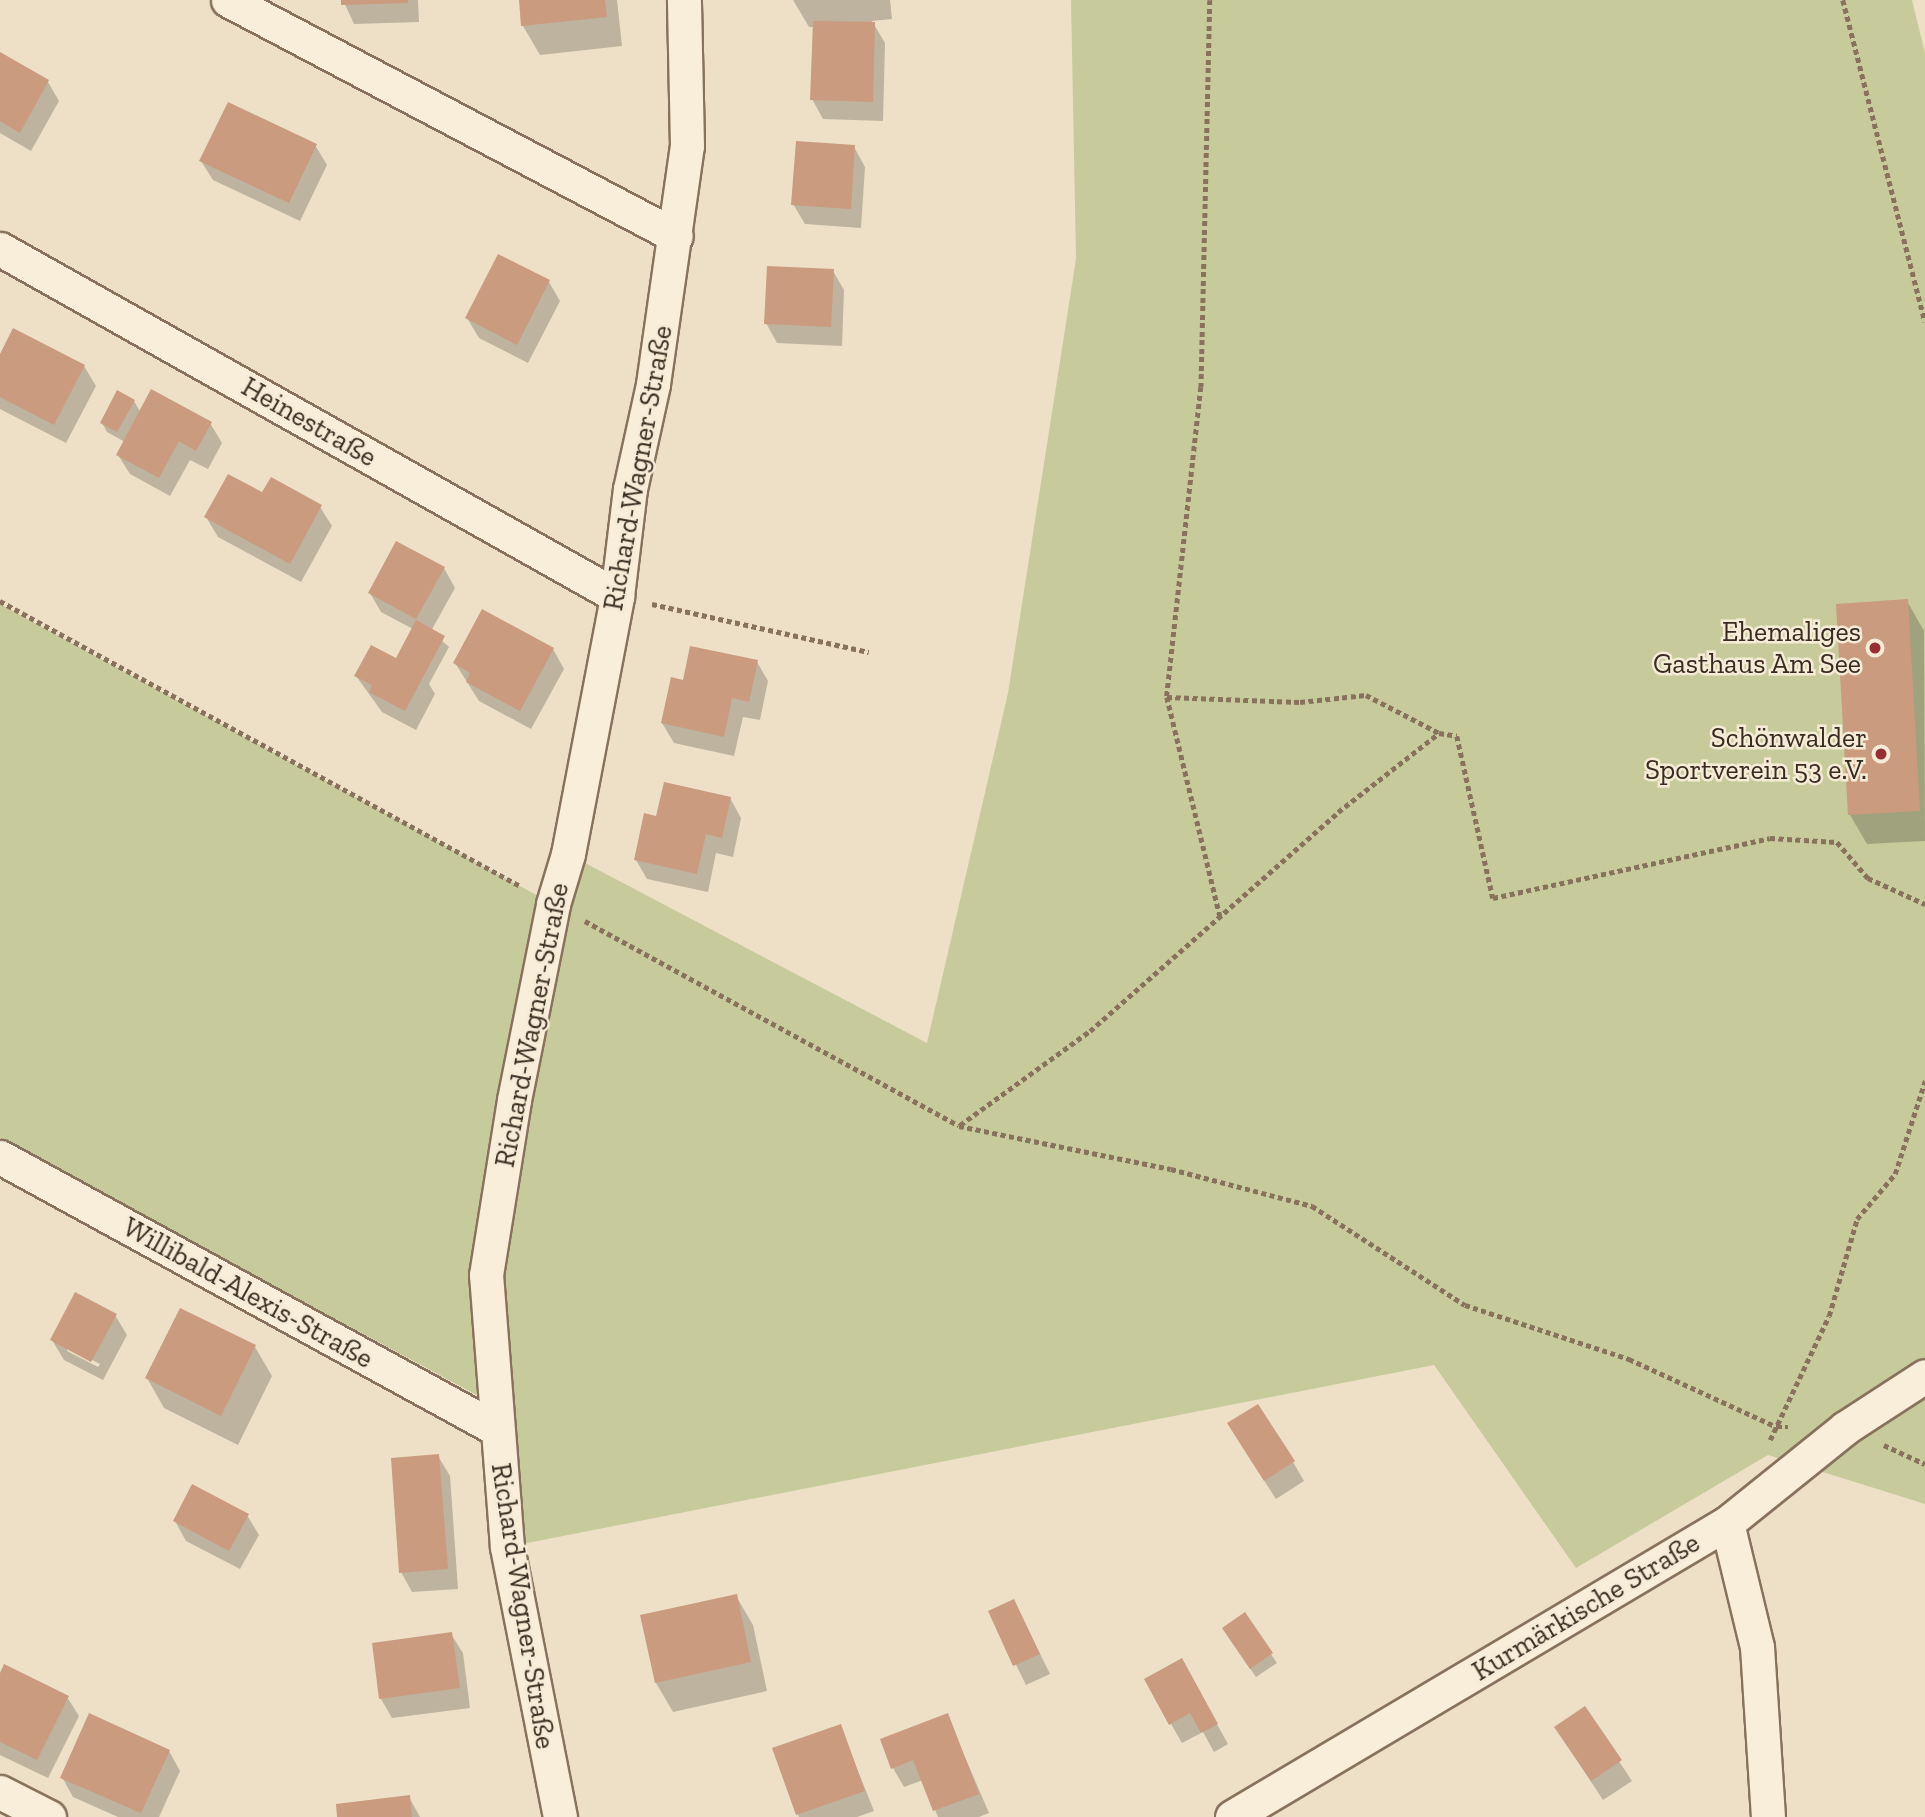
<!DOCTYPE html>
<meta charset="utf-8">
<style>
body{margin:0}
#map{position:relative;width:1925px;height:1817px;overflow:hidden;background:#ede0c7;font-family:"Zilla Slab",serif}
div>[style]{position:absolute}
.green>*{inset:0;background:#c7cb9b}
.shadow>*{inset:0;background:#0003}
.building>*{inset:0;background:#ca9b7e}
.path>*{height:4.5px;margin-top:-2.25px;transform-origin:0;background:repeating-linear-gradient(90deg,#88725d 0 5px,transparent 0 8.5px)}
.roads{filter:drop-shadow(2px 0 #88725d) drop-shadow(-2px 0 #88725d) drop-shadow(0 2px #88725d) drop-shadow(0 -2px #88725d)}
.street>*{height:33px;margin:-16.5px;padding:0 16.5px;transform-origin:16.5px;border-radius:16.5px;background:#f8eeda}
.dots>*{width:19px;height:19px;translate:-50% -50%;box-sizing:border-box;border:4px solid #f5ebd6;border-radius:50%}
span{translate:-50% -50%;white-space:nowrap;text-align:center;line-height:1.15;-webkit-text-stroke:5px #f5ebd6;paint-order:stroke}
.street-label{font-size:28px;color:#392b20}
.poi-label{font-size:28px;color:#392b20}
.right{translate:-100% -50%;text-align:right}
</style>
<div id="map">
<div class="green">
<i style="clip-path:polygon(1071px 0,1912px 0,1925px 53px,1925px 1504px,1768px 1455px,1576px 1568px,1434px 1365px,507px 1547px,497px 1406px,0 1138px,0 604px,553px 904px,568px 854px,927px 1043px,1008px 693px,1076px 259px)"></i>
</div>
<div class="shadow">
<i style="clip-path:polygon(343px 0,418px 0,419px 22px,354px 24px)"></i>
<i style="clip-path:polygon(520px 0,617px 0,622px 46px,540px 55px,523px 26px)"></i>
<i style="clip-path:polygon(793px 0,890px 0,892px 19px,872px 21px,885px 43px,883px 121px,823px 119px,812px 99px,814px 27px,809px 27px)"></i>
<i style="clip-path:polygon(0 54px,48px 82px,59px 101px,31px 151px,0 133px)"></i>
<i style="clip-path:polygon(315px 145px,327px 165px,300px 221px,213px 180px,201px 161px)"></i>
<i style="clip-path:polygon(854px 147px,865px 167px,861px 228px,805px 224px,793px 204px)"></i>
<i style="clip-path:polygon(833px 271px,844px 290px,842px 346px,777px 343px,766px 323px)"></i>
<i style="clip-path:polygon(549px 282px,560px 301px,528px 363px,479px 338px,467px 318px)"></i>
<i style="clip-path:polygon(0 357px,84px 366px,96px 386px,66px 443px,0 409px)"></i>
<i style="clip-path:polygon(134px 401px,141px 413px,210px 423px,222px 443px,208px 469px,190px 460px,170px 496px,130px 474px,118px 455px,125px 442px,107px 432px,102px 423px)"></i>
<i style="clip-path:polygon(263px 495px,320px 507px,332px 526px,301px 582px,218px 537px,206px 517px)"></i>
<i style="clip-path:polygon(444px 568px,455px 588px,431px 631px,449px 647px,429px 684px,435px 694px,416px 730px,382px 712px,356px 676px,396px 660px,413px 629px,381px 612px,370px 593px)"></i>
<i style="clip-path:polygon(1907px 601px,1924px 631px,1925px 841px,1867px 844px,1850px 815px)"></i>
<i style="clip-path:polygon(553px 649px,564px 669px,531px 729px,479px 701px,455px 663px)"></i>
<i style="clip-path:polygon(757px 662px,768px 681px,760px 720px,743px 717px,734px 756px,674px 743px,662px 723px,684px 682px)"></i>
<i style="clip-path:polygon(730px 798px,741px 818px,733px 857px,716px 853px,708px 892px,647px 879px,636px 860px,658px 818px)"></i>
<i style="clip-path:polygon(evenodd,115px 1315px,127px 1335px,103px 1380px,64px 1360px,52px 1340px,115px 1315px,67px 1347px,100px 1364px,98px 1367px,67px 1351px,67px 1347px)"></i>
<i style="clip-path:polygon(255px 1347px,272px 1376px,238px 1445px,164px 1408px,147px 1378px)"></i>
<i style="clip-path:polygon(1240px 1443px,1293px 1462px,1304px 1481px,1276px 1499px)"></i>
<i style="clip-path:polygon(438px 1456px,450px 1476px,458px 1589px,412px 1592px,401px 1572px)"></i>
<i style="clip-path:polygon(247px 1515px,259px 1535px,240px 1569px,186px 1541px,175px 1521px)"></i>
<i style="clip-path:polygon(736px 1596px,753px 1625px,767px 1691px,673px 1712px,656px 1683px,642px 1617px)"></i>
<i style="clip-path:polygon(1014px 1601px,1050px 1674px,1026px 1685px,990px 1612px)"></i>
<i style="clip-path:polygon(1244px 1615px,1277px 1663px,1256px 1677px,1229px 1638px)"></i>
<i style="clip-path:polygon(451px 1634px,463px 1653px,470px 1708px,392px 1718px,381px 1699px,374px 1644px)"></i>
<i style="clip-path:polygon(0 1677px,67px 1697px,79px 1716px,48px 1778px,0 1755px)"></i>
<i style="clip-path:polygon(1192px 1680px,1228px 1744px,1214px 1752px,1203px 1732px,1182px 1743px,1171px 1724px)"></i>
<i style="clip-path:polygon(1584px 1708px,1632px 1781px,1603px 1800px,1556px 1728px)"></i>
<i style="clip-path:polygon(947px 1715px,989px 1813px,979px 1817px,938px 1817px,923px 1780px,904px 1787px,893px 1768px)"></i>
<i style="clip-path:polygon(840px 1726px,874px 1811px,857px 1817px,799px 1817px,774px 1749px)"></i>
<i style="clip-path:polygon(169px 1751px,180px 1771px,159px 1817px,118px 1817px,73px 1797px,62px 1777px)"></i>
<i style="clip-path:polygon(409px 1797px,420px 1817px,339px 1817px)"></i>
</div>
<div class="building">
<i style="clip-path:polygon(341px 0,408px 0,408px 3px,341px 5px)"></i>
<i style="clip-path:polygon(519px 0,605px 0,607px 17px,521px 26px)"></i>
<i style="clip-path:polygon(813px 21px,875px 22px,873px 102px,810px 100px)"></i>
<i style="clip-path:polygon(0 52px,49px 80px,20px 133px,0 121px)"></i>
<i style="clip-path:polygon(228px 102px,317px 144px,289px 203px,199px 161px)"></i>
<i style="clip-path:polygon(796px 141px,855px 145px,851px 209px,791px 205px)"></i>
<i style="clip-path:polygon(498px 254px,550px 280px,517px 345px,465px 318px)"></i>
<i style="clip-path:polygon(767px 266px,834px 269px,831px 327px,764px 324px)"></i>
<i style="clip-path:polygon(13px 328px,85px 365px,54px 425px,0 397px,0 354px)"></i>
<i style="clip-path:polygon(151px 389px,212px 422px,196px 451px,179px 441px,159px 478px,116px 455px)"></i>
<i style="clip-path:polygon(117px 390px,135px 400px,117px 432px,100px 423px)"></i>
<i style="clip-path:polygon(228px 474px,262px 492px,271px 477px,322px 505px,290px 564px,204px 517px)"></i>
<i style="clip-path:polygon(396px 541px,445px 567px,416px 619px,368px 593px)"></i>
<i style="clip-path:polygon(1908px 599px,1920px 811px,1848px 815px,1836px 604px)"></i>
<i style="clip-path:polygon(482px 609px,554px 648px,520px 711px,466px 682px,470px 673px,453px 663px)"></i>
<i style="clip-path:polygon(416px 620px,445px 636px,405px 711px,369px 692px,372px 685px,354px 676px,371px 645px,396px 658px)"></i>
<i style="clip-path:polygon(690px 646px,758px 660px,749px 702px,732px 698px,724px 737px,661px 723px,671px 677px,683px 680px)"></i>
<i style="clip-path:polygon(664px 782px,731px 797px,722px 838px,706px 834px,697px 874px,634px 860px,644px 813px,656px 816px)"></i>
<i style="clip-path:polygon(75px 1292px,117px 1314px,91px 1362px,50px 1340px)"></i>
<i style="clip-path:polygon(180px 1308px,256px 1345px,221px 1416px,145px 1378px)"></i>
<i style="clip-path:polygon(1258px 1404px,1295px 1461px,1264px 1481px,1227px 1423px)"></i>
<i style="clip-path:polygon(439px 1454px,448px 1569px,399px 1573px,391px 1458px)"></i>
<i style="clip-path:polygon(192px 1484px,249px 1514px,229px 1551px,173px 1521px)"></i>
<i style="clip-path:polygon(737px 1594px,751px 1662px,655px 1683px,640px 1615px)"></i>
<i style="clip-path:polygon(1014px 1599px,1040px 1654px,1013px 1666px,988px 1611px)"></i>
<i style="clip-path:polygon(1245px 1612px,1273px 1653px,1250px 1669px,1222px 1628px)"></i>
<i style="clip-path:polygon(452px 1632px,460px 1688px,379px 1699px,372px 1643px)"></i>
<i style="clip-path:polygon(1182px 1658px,1218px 1724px,1201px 1733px,1190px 1713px,1169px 1725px,1144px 1679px)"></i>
<i style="clip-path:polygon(4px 1664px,69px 1696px,37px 1760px,0 1742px,0 1673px)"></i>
<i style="clip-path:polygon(1585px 1706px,1622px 1760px,1591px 1781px,1554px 1727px)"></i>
<i style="clip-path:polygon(89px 1713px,170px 1750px,141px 1813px,60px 1778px)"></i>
<i style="clip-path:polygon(948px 1713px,979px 1794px,933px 1811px,913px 1760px,891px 1769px,880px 1739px)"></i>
<i style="clip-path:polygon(841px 1724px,865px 1791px,796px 1815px,772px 1748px)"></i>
<i style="clip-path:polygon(410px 1795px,412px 1817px,337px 1817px,336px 1804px)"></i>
</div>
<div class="path">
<i style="left:1210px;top:0;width:387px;rotate:91.3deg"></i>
<i style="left:1201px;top:387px;width:312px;rotate:96.3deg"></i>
<i style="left:1167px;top:697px;width:229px;rotate:76.4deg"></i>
<i style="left:1843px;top:0;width:332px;rotate:75.7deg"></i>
<i style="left:0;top:601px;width:595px;rotate:28.72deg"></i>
<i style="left:652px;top:604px;width:222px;rotate:12.5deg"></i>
<i style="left:1167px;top:697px;width:133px;rotate:2.2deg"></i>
<i style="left:1300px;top:702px;width:66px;rotate:-6.1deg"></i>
<i style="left:1366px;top:695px;width:82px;rotate:27.5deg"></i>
<i style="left:1439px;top:733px;width:18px;rotate:9deg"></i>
<i style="left:1457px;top:736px;width:166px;rotate:77.5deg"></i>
<i style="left:1493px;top:898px;width:283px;rotate:-12.2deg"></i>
<i style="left:1770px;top:838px;width:67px;rotate:3.4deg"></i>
<i style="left:1837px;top:842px;width:48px;rotate:49.3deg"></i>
<i style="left:1868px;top:878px;width:63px;rotate:24.5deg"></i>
<i style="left:585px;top:921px;width:426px;rotate:28.7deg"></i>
<i style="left:959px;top:1126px;width:216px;rotate:11.5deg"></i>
<i style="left:1171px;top:1169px;width:146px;rotate:14.7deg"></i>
<i style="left:1312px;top:1206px;width:182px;rotate:32.9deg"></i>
<i style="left:1465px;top:1305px;width:173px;rotate:18.2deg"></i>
<i style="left:1629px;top:1359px;width:163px;rotate:24.7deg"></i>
<i style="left:1777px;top:1427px;width:11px"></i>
<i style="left:960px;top:1125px;width:160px;rotate:-35.9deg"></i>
<i style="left:1090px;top:1031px;width:331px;rotate:-41.4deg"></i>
<i style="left:1338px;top:812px;width:128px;rotate:-38deg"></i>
<i style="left:1770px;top:1440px;width:137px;rotate:-64.6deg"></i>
<i style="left:1829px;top:1316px;width:101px;rotate:-73.9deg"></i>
<i style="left:1857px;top:1219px;width:59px;rotate:-49.8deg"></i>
<i style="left:1895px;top:1174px;width:98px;rotate:-72.1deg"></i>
<i style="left:1884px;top:1445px;width:45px;rotate:24.9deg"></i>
</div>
<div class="roads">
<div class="street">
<i style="left:228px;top:0;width:506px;rotate:27.78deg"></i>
<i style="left:0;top:249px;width:708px;rotate:29.35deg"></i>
<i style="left:0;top:1157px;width:564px;rotate:28.7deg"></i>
<i style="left:1727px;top:1523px;width:128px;rotate:76.4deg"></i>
<i style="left:1757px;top:1647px;width:170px;rotate:86.3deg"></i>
<i style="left:0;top:1792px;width:55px;rotate:27deg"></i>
<i style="left:560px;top:1817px;width:275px;rotate:-101.1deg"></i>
<i style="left:507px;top:1547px;width:273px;rotate:-94.4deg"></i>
<i style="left:486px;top:1275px;width:177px;rotate:-80.9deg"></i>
<i style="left:514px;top:1100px;width:200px;rotate:-78.7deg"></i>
<i style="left:553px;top:904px;width:52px;rotate:-73.3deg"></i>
<i style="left:568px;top:854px;width:263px;rotate:-79.2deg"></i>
<i style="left:617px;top:596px;width:108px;rotate:-83.1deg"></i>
<i style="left:630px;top:489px;width:107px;rotate:-77.6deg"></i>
<i style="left:653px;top:384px;width:240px;rotate:-81.9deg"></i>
<i style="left:687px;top:146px;width:146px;rotate:-91.2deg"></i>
<i style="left:1232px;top:1817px;width:576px;rotate:-30.71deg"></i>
<i style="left:1727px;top:1523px;width:151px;rotate:-38.8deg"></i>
<i style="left:1845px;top:1428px;width:95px;rotate:-33deg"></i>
</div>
</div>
<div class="dots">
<i style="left:1875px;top:648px;background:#962e33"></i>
<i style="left:1881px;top:754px;background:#962e33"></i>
</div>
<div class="street-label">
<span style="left:309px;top:422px;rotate:30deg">Heinestraße</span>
<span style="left:638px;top:468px;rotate:-80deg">Richard-Wagner-Straße</span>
<span style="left:532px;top:1025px;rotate:-79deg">Richard-Wagner-Straße</span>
<span style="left:248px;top:1293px;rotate:29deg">Willibald-Alexis-Straße</span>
<span style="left:523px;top:1606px;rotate:81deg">Richard-Wagner-Straße</span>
<span style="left:1586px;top:1607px;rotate:-31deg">Kurmärkische Straße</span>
</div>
<div class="poi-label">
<span class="right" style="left:1861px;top:648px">Ehemaliges<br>Gasthaus Am See</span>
<span class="right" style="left:1867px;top:754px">Schönwalder<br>Sportverein 53 e.V.</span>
</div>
</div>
